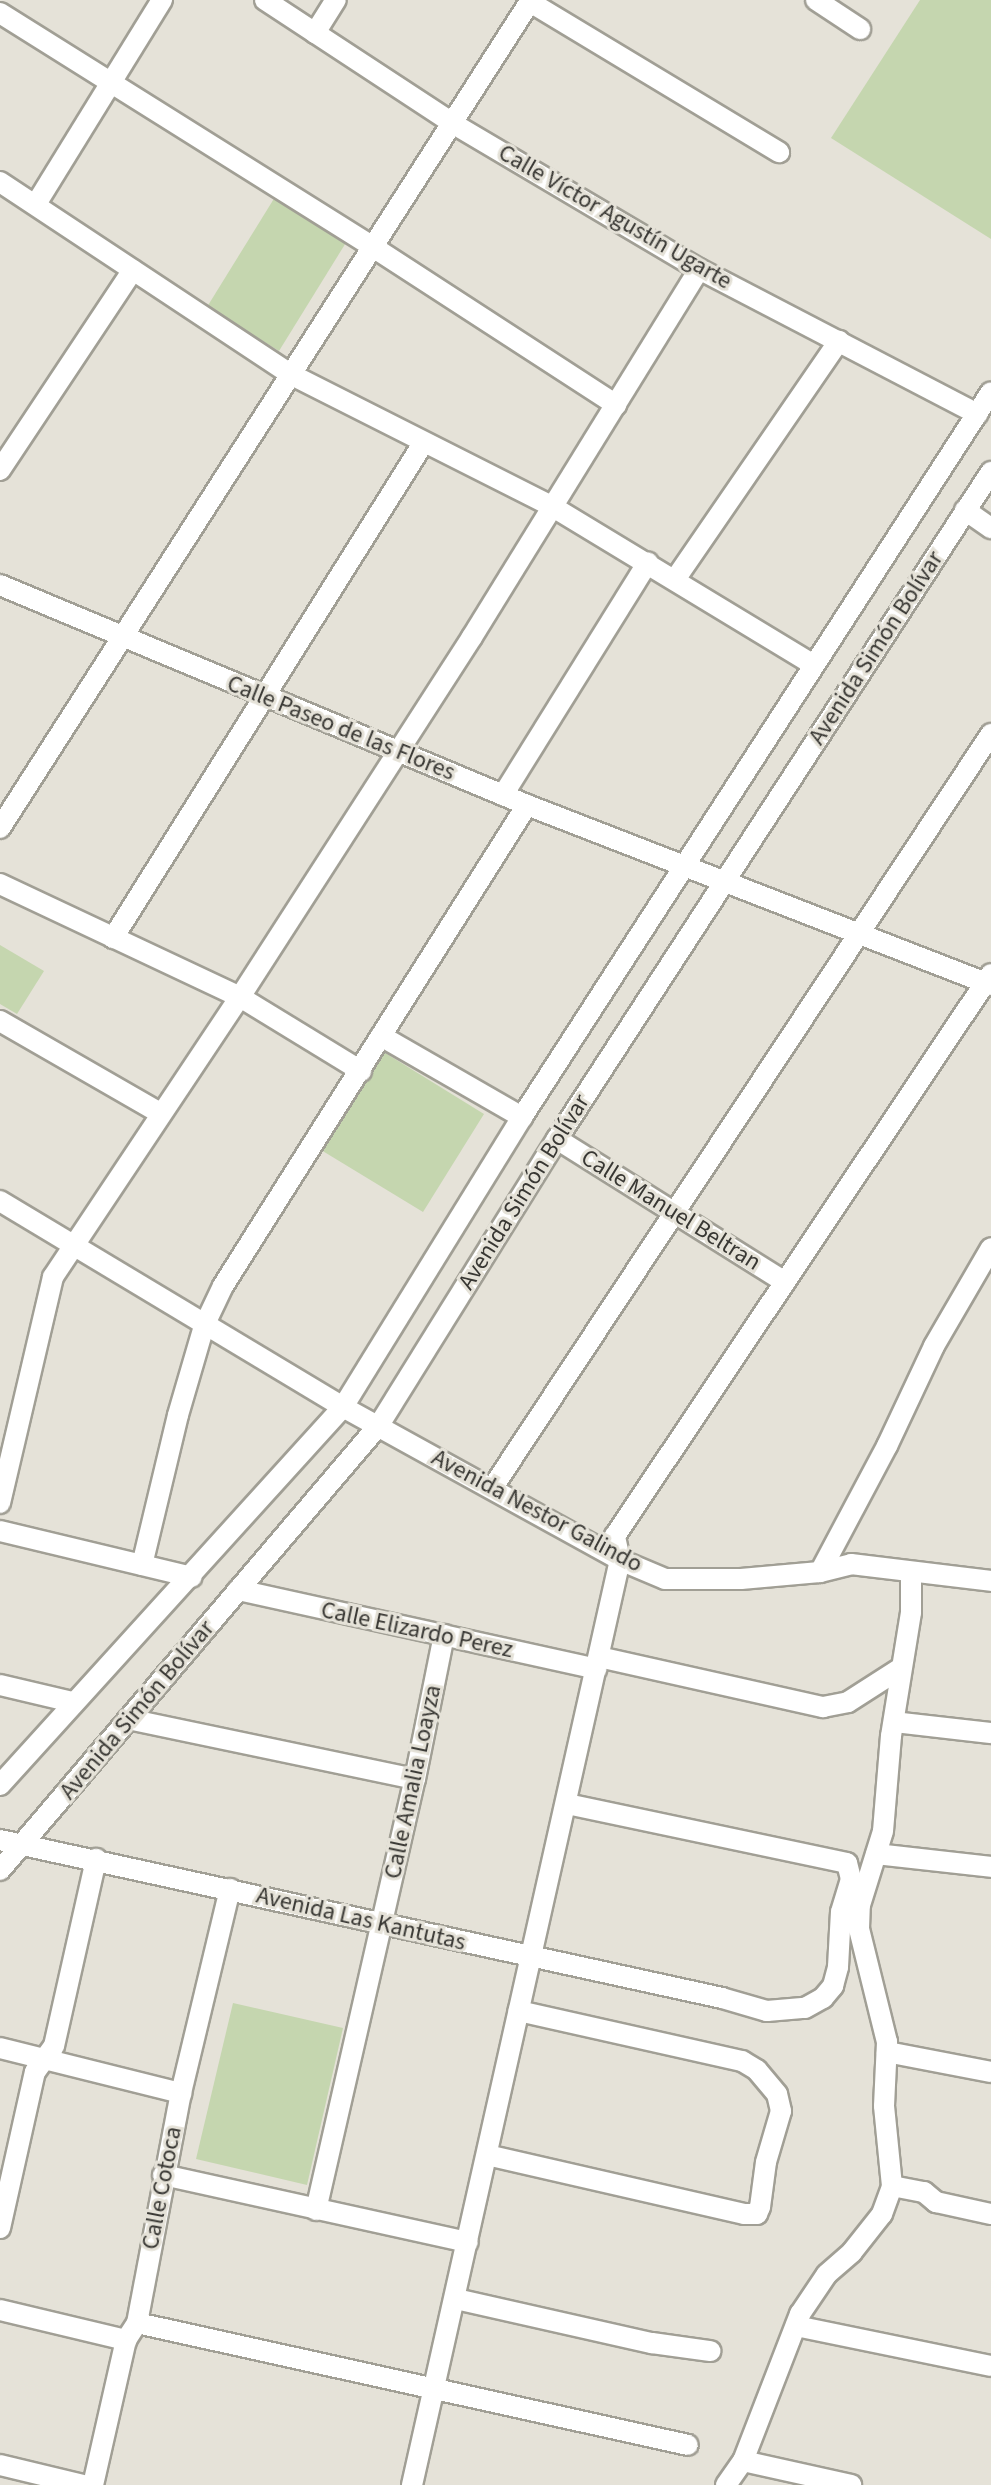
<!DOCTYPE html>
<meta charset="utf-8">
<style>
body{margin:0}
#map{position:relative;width:991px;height:2485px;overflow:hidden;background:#e5e2d8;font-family:"Source Sans 3",sans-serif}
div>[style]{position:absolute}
.green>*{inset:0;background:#c5d6af}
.roads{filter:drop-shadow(2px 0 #a19f95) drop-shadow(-2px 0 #a19f95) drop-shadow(0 2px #a19f95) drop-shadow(0 -2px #a19f95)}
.minor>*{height:20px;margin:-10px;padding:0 10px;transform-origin:10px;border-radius:10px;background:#fff}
span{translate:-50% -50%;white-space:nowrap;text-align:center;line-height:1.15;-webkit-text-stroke:6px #e5e2d8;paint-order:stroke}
.street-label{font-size:24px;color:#383733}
</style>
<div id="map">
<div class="green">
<i style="clip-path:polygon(920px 0,991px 0,991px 239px,831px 138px)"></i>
<i style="clip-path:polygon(275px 197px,347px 241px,279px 351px,207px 307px)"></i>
<i style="clip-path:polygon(0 945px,44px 971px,17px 1014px,0 1004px)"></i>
<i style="clip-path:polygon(382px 1051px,484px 1114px,423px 1212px,321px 1150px)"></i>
<i style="clip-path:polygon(233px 2003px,343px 2028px,307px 2185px,196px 2159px)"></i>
</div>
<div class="roads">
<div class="minor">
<i style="left:265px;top:0;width:224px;rotate:33.3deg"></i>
<i style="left:452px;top:123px;width:287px;rotate:30.6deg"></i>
<i style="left:699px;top:269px;width:314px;rotate:27.5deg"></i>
<i style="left:816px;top:0;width:53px;rotate:33.4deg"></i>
<i style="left:530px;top:2px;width:291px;rotate:31.1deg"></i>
<i style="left:0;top:13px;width:440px;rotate:32.1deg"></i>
<i style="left:373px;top:247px;width:290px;rotate:33deg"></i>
<i style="left:315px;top:33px;width:39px;rotate:-58deg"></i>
<i style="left:0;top:182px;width:350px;rotate:33.5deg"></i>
<i style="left:292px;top:375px;width:292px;rotate:26.8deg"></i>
<i style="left:553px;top:507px;width:303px;rotate:31.2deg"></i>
<i style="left:36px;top:204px;width:240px;rotate:-58.3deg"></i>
<i style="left:0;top:470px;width:240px;rotate:-56.4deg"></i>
<i style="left:965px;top:510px;width:32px;rotate:35deg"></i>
<i style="left:676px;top:578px;width:288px;rotate:-55.5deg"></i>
<i style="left:0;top:585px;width:571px;rotate:22.66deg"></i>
<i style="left:527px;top:805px;width:498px;rotate:21.2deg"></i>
<i style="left:503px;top:795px;width:274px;rotate:-58.1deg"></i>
<i style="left:0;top:828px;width:984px;rotate:-57.33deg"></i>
<i style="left:0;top:884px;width:265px;rotate:25.2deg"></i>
<i style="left:240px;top:997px;width:142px;rotate:31.4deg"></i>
<i style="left:113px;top:938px;width:585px;rotate:-57.91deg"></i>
<i style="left:0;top:1021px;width:185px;rotate:29.9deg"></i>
<i style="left:381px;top:1036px;width:163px;rotate:29.9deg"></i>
<i style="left:557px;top:1139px;width:269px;rotate:32.1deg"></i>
<i style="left:0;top:1201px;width:400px;rotate:31deg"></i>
<i style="left:343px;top:1407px;width:316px;rotate:28.9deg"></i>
<i style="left:620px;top:1560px;width:49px;rotate:22.9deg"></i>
<i style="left:665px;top:1579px;width:76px"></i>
<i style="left:741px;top:1579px;width:79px;rotate:-5.1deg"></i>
<i style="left:820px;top:1572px;width:32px;rotate:-14deg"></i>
<i style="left:851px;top:1564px;width:141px;rotate:6.9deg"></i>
<i style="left:493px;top:1487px;width:903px;rotate:-56.52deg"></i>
<i style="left:0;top:1503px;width:232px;rotate:-76.8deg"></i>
<i style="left:53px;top:1277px;width:337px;rotate:-56.3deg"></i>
<i style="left:240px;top:997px;width:428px;rotate:-57.2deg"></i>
<i style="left:472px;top:637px;width:432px;rotate:-58.3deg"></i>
<i style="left:0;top:1531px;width:197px;rotate:13.5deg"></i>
<i style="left:142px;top:1565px;width:154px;rotate:-76.5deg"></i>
<i style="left:178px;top:1415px;width:93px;rotate:-73.7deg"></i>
<i style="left:204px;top:1326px;width:44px;rotate:-64.6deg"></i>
<i style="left:223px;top:1286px;width:569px;rotate:-57.71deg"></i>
<i style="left:820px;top:1572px;width:143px;rotate:-62deg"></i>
<i style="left:887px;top:1446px;width:110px;rotate:-64.8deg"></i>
<i style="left:934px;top:1346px;width:113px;rotate:-59.8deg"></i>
<i style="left:238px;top:1590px;width:367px;rotate:12.4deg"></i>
<i style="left:599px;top:1657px;width:230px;rotate:12.6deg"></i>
<i style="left:823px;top:1707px;width:25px;rotate:-11deg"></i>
<i style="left:848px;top:1702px;width:63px;rotate:-32.7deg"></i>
<i style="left:0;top:1685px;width:74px;rotate:13.3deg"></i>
<i style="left:128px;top:1719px;width:293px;rotate:11.8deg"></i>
<i style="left:894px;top:1722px;width:98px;rotate:6.5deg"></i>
<i style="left:0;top:1785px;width:510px;rotate:-47.78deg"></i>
<i style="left:343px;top:1407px;width:341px;rotate:-58.3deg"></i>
<i style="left:522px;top:1117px;width:863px;rotate:-57.1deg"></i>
<i style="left:0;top:1840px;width:739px;rotate:12.34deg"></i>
<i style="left:722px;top:1998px;width:47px;rotate:16.1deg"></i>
<i style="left:767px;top:2011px;width:38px;rotate:-5deg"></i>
<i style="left:805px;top:2008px;width:21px;rotate:-29deg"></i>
<i style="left:823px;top:1998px;width:16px;rotate:-50deg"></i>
<i style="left:833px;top:1986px;width:20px;rotate:-75deg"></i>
<i style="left:838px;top:1967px;width:55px;rotate:-86.9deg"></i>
<i style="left:841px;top:1912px;width:34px;rotate:-73deg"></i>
<i style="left:851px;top:1879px;width:16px;rotate:-104deg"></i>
<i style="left:847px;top:1863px;width:286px;rotate:-168.1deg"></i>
<i style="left:876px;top:1854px;width:116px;rotate:6.4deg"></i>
<i style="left:0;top:1870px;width:585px;rotate:-49.58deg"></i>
<i style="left:379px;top:1425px;width:337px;rotate:-58.1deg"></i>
<i style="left:557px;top:1139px;width:796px;rotate:-56.95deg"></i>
<i style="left:0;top:2048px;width:187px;rotate:14deg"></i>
<i style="left:887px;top:2052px;width:106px;rotate:10.9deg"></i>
<i style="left:487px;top:2155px;width:264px;rotate:12.9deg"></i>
<i style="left:744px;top:2214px;width:13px"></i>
<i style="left:757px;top:2214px;width:8px;rotate:-67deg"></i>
<i style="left:760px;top:2207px;width:45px;rotate:-82.4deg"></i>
<i style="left:766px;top:2162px;width:53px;rotate:-73.6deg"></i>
<i style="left:781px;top:2111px;width:17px;rotate:-103deg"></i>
<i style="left:777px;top:2094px;width:31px;rotate:-130deg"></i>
<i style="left:757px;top:2070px;width:17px;rotate:-149deg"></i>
<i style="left:742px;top:2061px;width:229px;rotate:-167.4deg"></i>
<i style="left:163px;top:2175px;width:312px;rotate:12.4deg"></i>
<i style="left:892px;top:2186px;width:33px;rotate:11deg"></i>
<i style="left:924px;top:2192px;width:16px;rotate:40deg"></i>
<i style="left:936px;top:2202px;width:56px;rotate:12.3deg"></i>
<i style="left:316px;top:2210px;width:442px;rotate:-77.1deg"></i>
<i style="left:415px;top:1779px;width:147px;rotate:-78.6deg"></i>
<i style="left:0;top:2228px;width:160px;rotate:-77.4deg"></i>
<i style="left:35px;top:2072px;width:32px;rotate:-54deg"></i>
<i style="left:54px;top:2046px;width:192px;rotate:-77.3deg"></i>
<i style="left:456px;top:2299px;width:201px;rotate:12.7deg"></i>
<i style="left:652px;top:2343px;width:59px;rotate:7.9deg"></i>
<i style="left:0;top:2310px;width:130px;rotate:13.4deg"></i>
<i style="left:137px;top:2323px;width:564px;rotate:12.48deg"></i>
<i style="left:796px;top:2326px;width:199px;rotate:11.6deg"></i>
<i style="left:743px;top:2461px;width:111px;rotate:12.5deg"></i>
<i style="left:0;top:2465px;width:85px;rotate:13.5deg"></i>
<i style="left:93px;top:2485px;width:149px;rotate:-77.2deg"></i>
<i style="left:126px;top:2340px;width:20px;rotate:-57deg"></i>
<i style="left:137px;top:2323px;width:234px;rotate:-79.2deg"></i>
<i style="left:181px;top:2093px;width:210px;rotate:-76.5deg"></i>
<i style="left:412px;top:2485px;width:948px;rotate:-77.33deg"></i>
<i style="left:620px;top:1560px;width:25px;rotate:-102deg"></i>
<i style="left:615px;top:1536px;width:676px;rotate:-56.22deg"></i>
<i style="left:726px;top:2485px;width:29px;rotate:-55deg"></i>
<i style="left:743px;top:2461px;width:158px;rotate:-68.8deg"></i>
<i style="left:800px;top:2314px;width:48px;rotate:-56deg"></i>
<i style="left:827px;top:2274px;width:33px;rotate:-41deg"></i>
<i style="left:852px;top:2252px;width:48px;rotate:-51.7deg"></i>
<i style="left:882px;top:2214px;width:30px;rotate:-70deg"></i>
<i style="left:892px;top:2186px;width:80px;rotate:-95.7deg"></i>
<i style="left:884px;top:2106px;width:64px;rotate:-87.3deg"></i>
<i style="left:887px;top:2042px;width:116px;rotate:-103.9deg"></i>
<i style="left:859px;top:1929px;width:24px;rotate:-88deg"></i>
<i style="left:860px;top:1905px;width:77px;rotate:-72.7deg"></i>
<i style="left:883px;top:1831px;width:95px;rotate:-85.2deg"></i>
<i style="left:891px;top:1736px;width:126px;rotate:-80.8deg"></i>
<i style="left:911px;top:1612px;width:40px;rotate:-90deg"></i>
</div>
</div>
<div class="street-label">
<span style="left:615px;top:217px;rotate:30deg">Calle Víctor Agustín Ugarte</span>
<span style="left:876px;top:648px;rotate:-57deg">Avenida Simón Bolívar</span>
<span style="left:341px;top:728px;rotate:22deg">Calle Paseo de las Flores</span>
<span style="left:524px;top:1192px;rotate:-58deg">Avenida Simón Bolívar</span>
<span style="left:671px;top:1210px;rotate:32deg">Calle Manuel Beltran</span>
<span style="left:537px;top:1511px;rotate:28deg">Avenida Nestor Galindo</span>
<span style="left:417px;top:1630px;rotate:12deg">Calle Elizardo Perez</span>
<span style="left:137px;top:1710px;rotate:-50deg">Avenida Simón Bolívar</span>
<span style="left:413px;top:1782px;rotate:-78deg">Calle Amalia Loayza</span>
<span style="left:361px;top:1919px;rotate:13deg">Avenida Las Kantutas</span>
<span style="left:162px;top:2188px;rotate:-79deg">Calle Cotoca</span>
</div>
</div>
